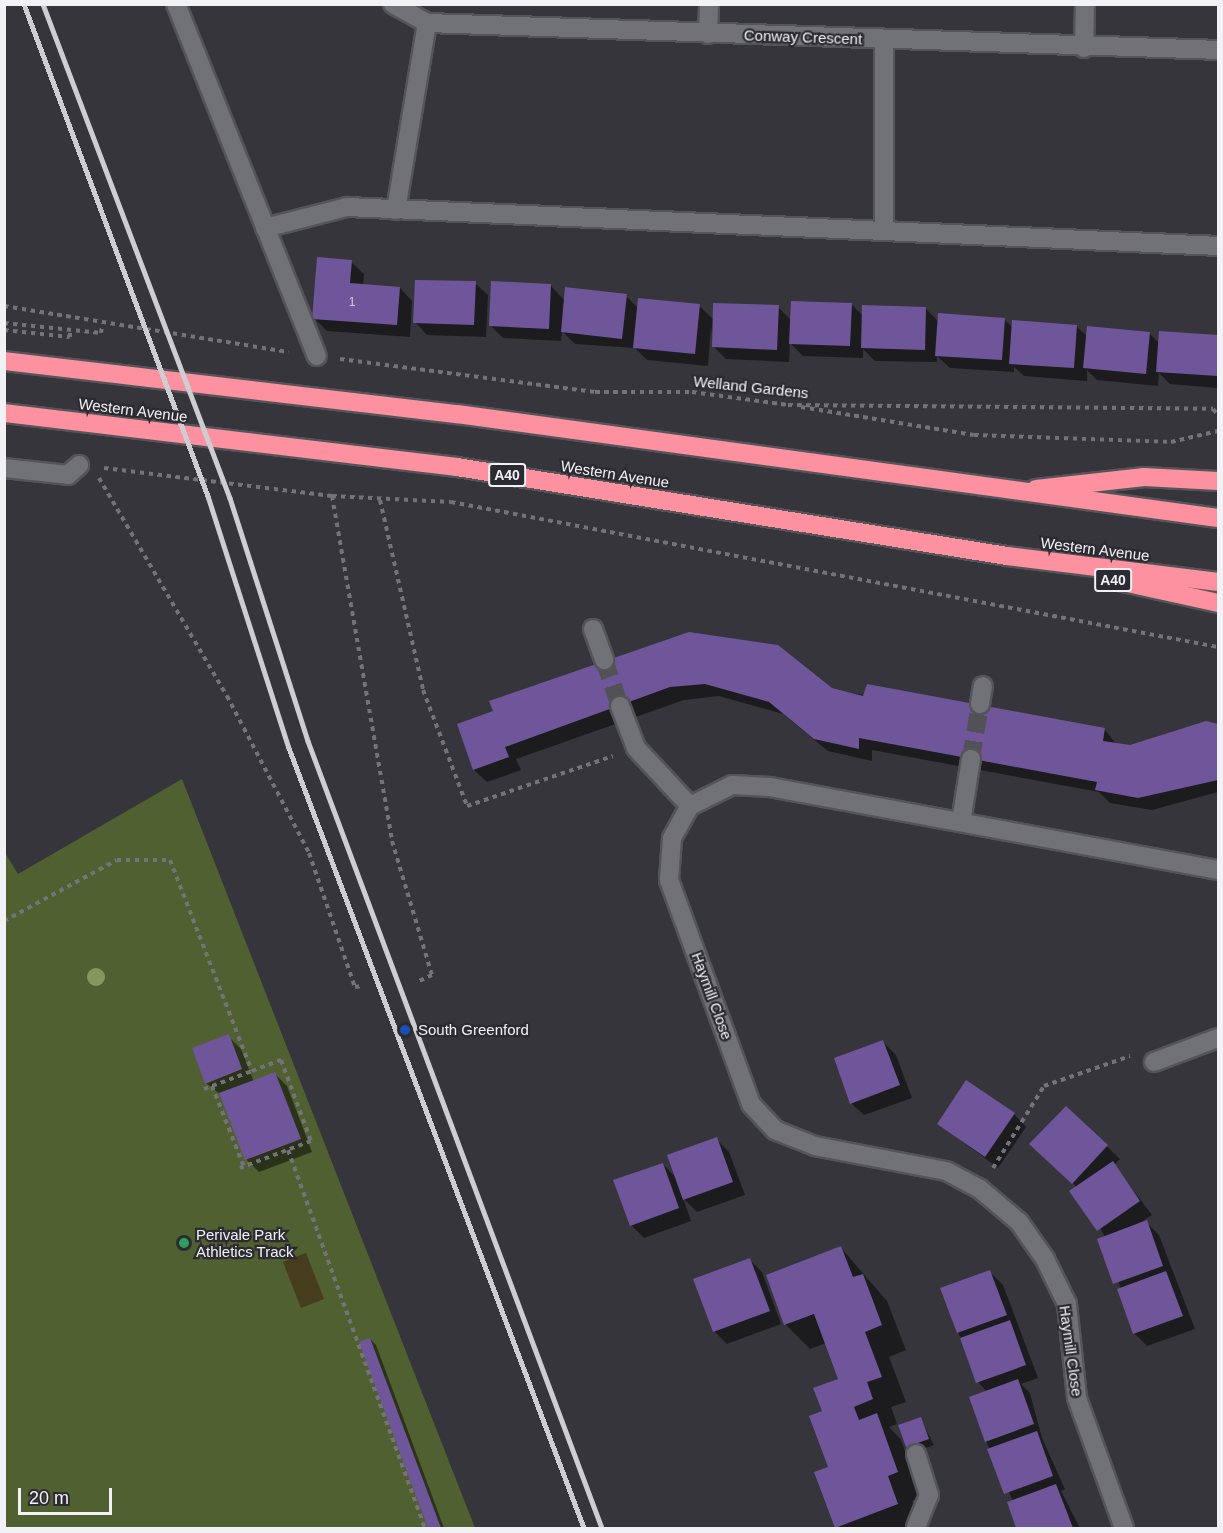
<!DOCTYPE html>
<style>
body{margin:0}
#map{position:relative;width:1223px;height:1533px;overflow:hidden;background:#35353b;font-family:Arial,sans-serif}
div>[style]{position:absolute}
.green>*{inset:0;background:#506031}
.sand>*{inset:0;background:#463d1d}
.shadow>*{inset:0;background:#0007}
.building>*{inset:0;background:#6f569a}
.minor-tunnel>*{height:18px;margin-top:-9px;transform-origin:0;background:repeating-linear-gradient(90deg,#515157 0 18px,transparent 0 27px)}
.path>*{height:4px;margin-top:-2px;transform-origin:0;background:repeating-linear-gradient(90deg,#737379 0 4.5px,transparent 0 9px)}
.roads{filter:drop-shadow(2px 0 #545459) drop-shadow(-2px 0 #545459) drop-shadow(0 2px #545459) drop-shadow(0 -2px #545459)}
.minor>*{height:18px;margin:-9px;padding:0 9px;transform-origin:9px;border-radius:9px;background:#717178}
.highway>*{height:18px;margin:-9px;padding:0 9px;transform-origin:9px;border-radius:9px;background:#fd91a0}
.rail>*{height:4.5px;margin:-2.25px;padding:0 2.25px;transform-origin:2.25px;border-radius:2.25px;background:#ceced2}
.trees>*{width:18px;height:18px;margin:-9px;border-radius:50%;background:#849760}
.dots>*{width:16px;height:16px;translate:-50% -50%;box-sizing:border-box;border:3px solid #2b2b31;border-radius:50%}
span{translate:-50% -50%;white-space:nowrap;text-align:center;line-height:1.15;-webkit-text-stroke:4.5px #2b2b31;paint-order:stroke}
.number-label{font-size:12px;color:#d1cbdf}
.number-label span{-webkit-text-stroke-width:0}
.shield-label span{padding:2px 4px;background:#2b2b31;border:2px solid;border-radius:4px;-webkit-text-stroke-width:0}
.shield-label{font-size:14px;color:#f2f2f6;font-weight:700}
.street-label{font-size:15px;color:#f2f2f6}
.poi-label{font-size:15px;color:#f2f2f6}
.left{translate:0 -50%;text-align:left}
.frame{position:absolute;inset:0;border:6px solid #f2f2f6;pointer-events:none}
.scale{position:absolute;left:18px;top:1488px;width:94px;height:27px;box-sizing:border-box;border:3px solid #f2f2f6;border-top:0;padding-left:8px;font-size:18px;line-height:21px;white-space:nowrap;color:#f2f2f6;-webkit-text-stroke:4px #2b2b31;paint-order:stroke}
</style>
<div id="map">
<div class="green">
<i style="clip-path:polygon(182px 779px,475px 1528px,5px 1528px,4px 851px,18px 874px)"></i>
</div>
<div class="sand">
<i style="clip-path:polygon(306px 1253px,324px 1299px,301px 1308px,283px 1262px)"></i>
</div>
<div class="shadow">
<i style="clip-path:polygon(351px 262px,364px 274px,363px 286px,400px 288px,412px 301px,410px 337px,327px 331px,314px 318px)"></i>
<i style="clip-path:polygon(475px 283px,488px 295px,486px 337px,427px 335px,415px 322px)"></i>
<i style="clip-path:polygon(551px 286px,565px 301px,626px 296px,638px 308px,699px 306px,714px 320px,778px 307px,791px 320px,851px 304px,863px 316px,925px 308px,939px 322px,1004px 319px,1013px 328px,1076px 326px,1088px 337px,1149px 333px,1159px 343px,1160px 332px,1218px 337px,1218px 388px,1170px 384px,1159px 373px,1158px 386px,1097px 380px,1087px 370px,1087px 381px,1024px 376px,1014px 367px,1014px 372px,950px 368px,937px 356px,937px 362px,875px 361px,863px 349px,863px 358px,803px 356px,790px 343px,789px 362px,726px 359px,713px 346px,711px 326px,708px 366px,647px 360px,635px 348px,575px 344px,562px 331px,561px 341px,503px 338px,490px 325px)"></i>
<i style="clip-path:polygon(689px 634px,831px 690px,1105px 730px,1117px 745px,1130px 747px,1206px 723px,1218px 725px,1218px 792px,1152px 810px,1110px 803px,1099px 792px,872px 750px,872px 761px,828px 751px,783px 714px,719px 696px,684px 700px,516px 759px,521px 770px,487px 782px,474px 770px,459px 725px)"></i>
<i style="clip-path:polygon(228px 1036px,241px 1049px,254px 1082px,275px 1074px,287px 1086px,312px 1152px,259px 1172px,246px 1159px,221px 1095px,206px 1083px)"></i>
<i style="clip-path:polygon(883px 1042px,896px 1055px,912px 1098px,864px 1115px,851px 1103px)"></i>
<i style="clip-path:polygon(1066px 1108px,1120px 1159px,1114px 1165px,1152px 1215px,1138px 1224px,1146px 1222px,1159px 1235px,1195px 1329px,1147px 1346px,1134px 1333px,1105px 1237px,1077px 1187px,1044px 1157px)"></i>
<i style="clip-path:polygon(1014px 1114px,1026px 1127px,998px 1168px,939px 1124px)"></i>
<i style="clip-path:polygon(716px 1139px,729px 1152px,745px 1195px,697px 1212px,683px 1198px,691px 1221px,644px 1238px,631px 1225px,663px 1164px,677px 1179px)"></i>
<i style="clip-path:polygon(841px 1248px,887px 1301px,906px 1350px,889px 1357px,906px 1402px,891px 1407px,897px 1424px,889px 1427px,901px 1440px,922px 1497px,912px 1501px,922px 1528px,836px 1527px,824px 1412px,840px 1379px,826px 1343px,810px 1349px,785px 1324px)"></i>
<i style="clip-path:polygon(749px 1259px,762px 1272px,781px 1324px,727px 1344px,714px 1331px)"></i>
<i style="clip-path:polygon(990px 1272px,1003px 1285px,1038px 1378px,1021px 1384px,1030px 1393px,1042px 1438px,1065px 1489px,1061px 1491px,1080px 1528px,1018px 1528px,1008px 1503px,1013px 1501px,986px 1441px,987px 1392px,978px 1382px,958px 1332px)"></i>
<i style="clip-path:polygon(370px 1339px,376px 1345px,444px 1528px,430px 1528px,361px 1343px)"></i>
<i style="clip-path:polygon(920px 1418px,934px 1445px,913px 1453px,900px 1426px)"></i>
</div>
<div class="building">
<i style="clip-path:polygon(317px 257px,352px 260px,350px 283px,400px 287px,397px 325px,312px 319px)"></i>
<i style="clip-path:polygon(415px 280px,476px 281px,474px 325px,413px 323px)"></i>
<i style="clip-path:polygon(491px 281px,551px 284px,549px 329px,489px 326px)"></i>
<i style="clip-path:polygon(565px 287px,627px 294px,622px 339px,561px 332px)"></i>
<i style="clip-path:polygon(638px 298px,700px 304px,695px 354px,633px 348px)"></i>
<i style="clip-path:polygon(791px 301px,852px 303px,850px 346px,789px 344px)"></i>
<i style="clip-path:polygon(713px 303px,779px 305px,777px 350px,712px 347px)"></i>
<i style="clip-path:polygon(862px 305px,926px 307px,925px 350px,861px 348px)"></i>
<i style="clip-path:polygon(938px 313px,1005px 318px,1002px 360px,935px 356px)"></i>
<i style="clip-path:polygon(1012px 320px,1077px 325px,1074px 368px,1009px 364px)"></i>
<i style="clip-path:polygon(1087px 326px,1150px 332px,1146px 374px,1083px 368px)"></i>
<i style="clip-path:polygon(1159px 331px,1218px 335px,1218px 376px,1156px 372px)"></i>
<i style="clip-path:polygon(689px 632px,778px 645px,832px 688px,863px 696px,867px 684px,1105px 728px,1103px 741px,1130px 745px,1206px 721px,1218px 724px,1218px 780px,1138px 798px,1095px 790px,1097px 782px,859px 738px,859px 749px,814px 739px,769px 702px,705px 684px,670px 687px,505px 747px,509px 757px,473px 770px,457px 724px,493px 711px,489px 701px)"></i>
<i style="clip-path:polygon(229px 1034px,242px 1069px,205px 1084px,192px 1048px)"></i>
<i style="clip-path:polygon(883px 1040px,900px 1085px,850px 1104px,834px 1058px)"></i>
<i style="clip-path:polygon(275px 1072px,301px 1139px,245px 1160px,219px 1093px)"></i>
<i style="clip-path:polygon(966px 1080px,1015px 1113px,985px 1157px,937px 1124px)"></i>
<i style="clip-path:polygon(1066px 1106px,1108px 1145px,1072px 1184px,1029px 1144px)"></i>
<i style="clip-path:polygon(717px 1137px,733px 1182px,683px 1200px,667px 1155px)"></i>
<i style="clip-path:polygon(1113px 1161px,1140px 1201px,1097px 1231px,1069px 1191px)"></i>
<i style="clip-path:polygon(663px 1163px,679px 1208px,630px 1226px,613px 1180px)"></i>
<i style="clip-path:polygon(1147px 1220px,1163px 1266px,1113px 1284px,1097px 1239px)"></i>
<i style="clip-path:polygon(841px 1246px,853px 1277px,863px 1274px,882px 1325px,865px 1332px,882px 1377px,867px 1382px,873px 1399px,854px 1407px,859px 1420px,877px 1413px,898px 1472px,888px 1476px,898px 1504px,835px 1528px,814px 1472px,828px 1467px,809px 1416px,822px 1411px,813px 1388px,838px 1379px,814px 1314px,784px 1325px,766px 1275px)"></i>
<i style="clip-path:polygon(750px 1258px,770px 1311px,713px 1332px,693px 1279px)"></i>
<i style="clip-path:polygon(990px 1270px,1007px 1315px,957px 1333px,940px 1288px)"></i>
<i style="clip-path:polygon(1166px 1271px,1183px 1316px,1133px 1334px,1117px 1289px)"></i>
<i style="clip-path:polygon(1010px 1320px,1026px 1365px,976px 1383px,960px 1338px)"></i>
<i style="clip-path:polygon(370px 1338px,441px 1528px,428px 1528px,359px 1342px)"></i>
<i style="clip-path:polygon(1018px 1379px,1034px 1424px,985px 1442px,969px 1397px)"></i>
<i style="clip-path:polygon(921px 1417px,929px 1439px,906px 1447px,898px 1425px)"></i>
<i style="clip-path:polygon(1037px 1431px,1053px 1476px,1004px 1494px,987px 1449px)"></i>
<i style="clip-path:polygon(1056px 1484px,1073px 1528px,1016px 1528px,1007px 1502px)"></i>
</div>
<div class="minor-tunnel">
<i style="left:604px;top:660px;width:49px;rotate:70.8deg"></i>
<i style="left:971px;top:759px;width:56px;rotate:-80.7deg"></i>
</div>
<div class="path">
<i style="left:4px;top:306px;width:288px;rotate:9.2deg"></i>
<i style="left:4px;top:323px;width:98px;rotate:5.9deg"></i>
<i style="left:101px;top:333px;width:7px;rotate:-82deg"></i>
<i style="left:4px;top:330px;width:66px;rotate:6.1deg"></i>
<i style="left:70px;top:337px;width:7px;rotate:-90deg"></i>
<i style="left:340px;top:359px;width:257px;rotate:7.4deg"></i>
<i style="left:595px;top:392px;width:97px"></i>
<i style="left:692px;top:392px;width:97px;rotate:7.7deg"></i>
<i style="left:788px;top:405px;width:425px;rotate:0.5deg"></i>
<i style="left:1213px;top:409px;width:8px;rotate:50deg"></i>
<i style="left:801px;top:407px;width:175px;rotate:9.2deg"></i>
<i style="left:974px;top:435px;width:197px;rotate:2deg"></i>
<i style="left:1171px;top:442px;width:48px;rotate:-13.2deg"></i>
<i style="left:104px;top:468px;width:230px;rotate:7deg"></i>
<i style="left:332px;top:496px;width:119px;rotate:2.9deg"></i>
<i style="left:451px;top:502px;width:781px;rotate:10.71deg"></i>
<i style="left:99px;top:478px;width:253px;rotate:59.6deg"></i>
<i style="left:227px;top:696px;width:177px;rotate:62.4deg"></i>
<i style="left:309px;top:853px;width:142px;rotate:71.1deg"></i>
<i style="left:355px;top:987px;width:7px;rotate:-8deg"></i>
<i style="left:332px;top:496px;width:350px;rotate:80.1deg"></i>
<i style="left:392px;top:841px;width:140px;rotate:73.4deg"></i>
<i style="left:432px;top:975px;width:17px;rotate:155deg"></i>
<i style="left:380px;top:500px;width:195px;rotate:77.2deg"></i>
<i style="left:423px;top:690px;width:124px;rotate:69.2deg"></i>
<i style="left:467px;top:806px;width:154px;rotate:-18.9deg"></i>
<i style="left:4px;top:921px;width:128px;rotate:-28.4deg"></i>
<i style="left:117px;top:860px;width:53px"></i>
<i style="left:170px;top:860px;width:226px;rotate:68.8deg"></i>
<i style="left:252px;top:1071px;width:31px;rotate:-21deg"></i>
<i style="left:281px;top:1060px;width:86px;rotate:69.7deg"></i>
<i style="left:311px;top:1141px;width:76px;rotate:159.2deg"></i>
<i style="left:212px;top:1086px;width:87px;rotate:68.4deg"></i>
<i style="left:204px;top:1089px;width:51px;rotate:-20.6deg"></i>
<i style="left:288px;top:1150px;width:402px;rotate:70.1deg"></i>
<i style="left:993px;top:1168px;width:97px;rotate:-58.1deg"></i>
<i style="left:1044px;top:1086px;width:91px;rotate:-19.2deg"></i>
</div>
<div class="roads">
<div class="minor">
<i style="left:176px;top:4px;width:379px;rotate:68.2deg"></i>
<i style="left:393px;top:4px;width:39px;rotate:29deg"></i>
<i style="left:427px;top:23px;width:791px;rotate:1.95deg"></i>
<i style="left:708px;top:34px;width:30px;rotate:-88deg"></i>
<i style="left:1084px;top:48px;width:44px;rotate:-88.7deg"></i>
<i style="left:396px;top:210px;width:190px;rotate:-80.6deg"></i>
<i style="left:265px;top:228px;width:85px;rotate:-14.4deg"></i>
<i style="left:347px;top:207px;width:872px;rotate:2.56deg"></i>
<i style="left:884px;top:228px;width:188px;rotate:-90deg"></i>
<i style="left:4px;top:468px;width:64px;rotate:6.2deg"></i>
<i style="left:68px;top:475px;width:15px;rotate:-42deg"></i>
<i style="left:593px;top:629px;width:33px;rotate:70deg"></i>
<i style="left:980px;top:704px;width:18px;rotate:-81deg"></i>
<i style="left:620px;top:706px;width:45px;rotate:69.1deg"></i>
<i style="left:636px;top:748px;width:79px;rotate:47deg"></i>
<i style="left:961px;top:822px;width:64px;rotate:-81deg"></i>
<i style="left:1154px;top:1062px;width:68px;rotate:-20.6deg"></i>
<i style="left:916px;top:1454px;width:43px;rotate:72.4deg"></i>
<i style="left:929px;top:1495px;width:35px;rotate:112deg"></i>
<i style="left:1124px;top:1528px;width:138px;rotate:-109.9deg"></i>
<i style="left:1077px;top:1398px;width:95px;rotate:-96.1deg"></i>
<i style="left:1067px;top:1304px;width:50px;rotate:-116.1deg"></i>
<i style="left:1045px;top:1259px;width:45px;rotate:-125.1deg"></i>
<i style="left:1019px;top:1222px;width:51px;rotate:-139.8deg"></i>
<i style="left:980px;top:1189px;width:38px;rotate:-152deg"></i>
<i style="left:946px;top:1171px;width:133px;rotate:-169.2deg"></i>
<i style="left:815px;top:1146px;width:43px;rotate:-158.2deg"></i>
<i style="left:775px;top:1130px;width:35px;rotate:-133deg"></i>
<i style="left:751px;top:1104px;width:239px;rotate:-110.1deg"></i>
<i style="left:669px;top:880px;width:42px;rotate:-85.9deg"></i>
<i style="left:672px;top:838px;width:37px;rotate:-61deg"></i>
<i style="left:690px;top:806px;width:47px;rotate:-26.6deg"></i>
<i style="left:732px;top:785px;width:38px;rotate:3deg"></i>
<i style="left:770px;top:787px;width:456px;rotate:10.5deg"></i>
</div>
<div class="highway">
<i style="left:4px;top:361px;width:456px;rotate:6.7deg"></i>
<i style="left:457px;top:414px;width:768px;rotate:7.78deg"></i>
<i style="left:4px;top:413px;width:456px;rotate:6.8deg"></i>
<i style="left:457px;top:467px;width:557px;rotate:9.19deg"></i>
<i style="left:1007px;top:556px;width:213px;rotate:7deg"></i>
<i style="left:1036px;top:489px;width:109px;rotate:-6.3deg"></i>
<i style="left:1144px;top:477px;width:74px;rotate:3.1deg"></i>
<i style="left:1109px;top:579px;width:112px;rotate:12.4deg"></i>
</div>
</div>
<div class="rail">
<i style="left:24px;top:4px;width:525px;rotate:69.5deg"></i>
<i style="left:208px;top:496px;width:265px;rotate:72.2deg"></i>
<i style="left:289px;top:748px;width:834px;rotate:69.28deg"></i>
<i style="left:43px;top:4px;width:528px;rotate:69.27deg"></i>
<i style="left:230px;top:498px;width:255px;rotate:72.2deg"></i>
<i style="left:308px;top:741px;width:840px;rotate:69.52deg"></i>
</div>
<div class="trees">
<i style="left:96px;top:977px"></i>
</div>
<div class="dots">
<i style="left:405px;top:1030px;background:#1a4fb4"></i>
<i style="left:184px;top:1243px;background:#2e9e5b"></i>
</div>
<div class="number-label">
<span style="left:352px;top:303px">1</span>
</div>
<div class="shield-label">
<span style="left:507px;top:475px">A40</span>
<span style="left:1113px;top:580px">A40</span>
</div>
<div class="street-label">
<span style="left:803px;top:37px;rotate:2deg">Conway Crescent</span>
<span style="left:751px;top:387px;rotate:6deg">Welland Gardens</span>
<span style="left:133px;top:410px;rotate:7deg">Western Avenue</span>
<span style="left:615px;top:474px;rotate:9deg">Western Avenue</span>
<span style="left:1095px;top:549px;rotate:7deg">Western Avenue</span>
<span style="left:712px;top:996px;rotate:70deg">Haymill Close</span>
<span style="left:1071px;top:1351px;rotate:82deg">Haymill Close</span>
</div>
<div class="poi-label">
<span class="left" style="left:418px;top:1030px">South Greenford</span>
<span class="left" style="left:196px;top:1243px">Perivale Park<br>Athletics Track</span>
</div>
<div class="frame"></div>
<div class="scale">20 m</div>
</div>
